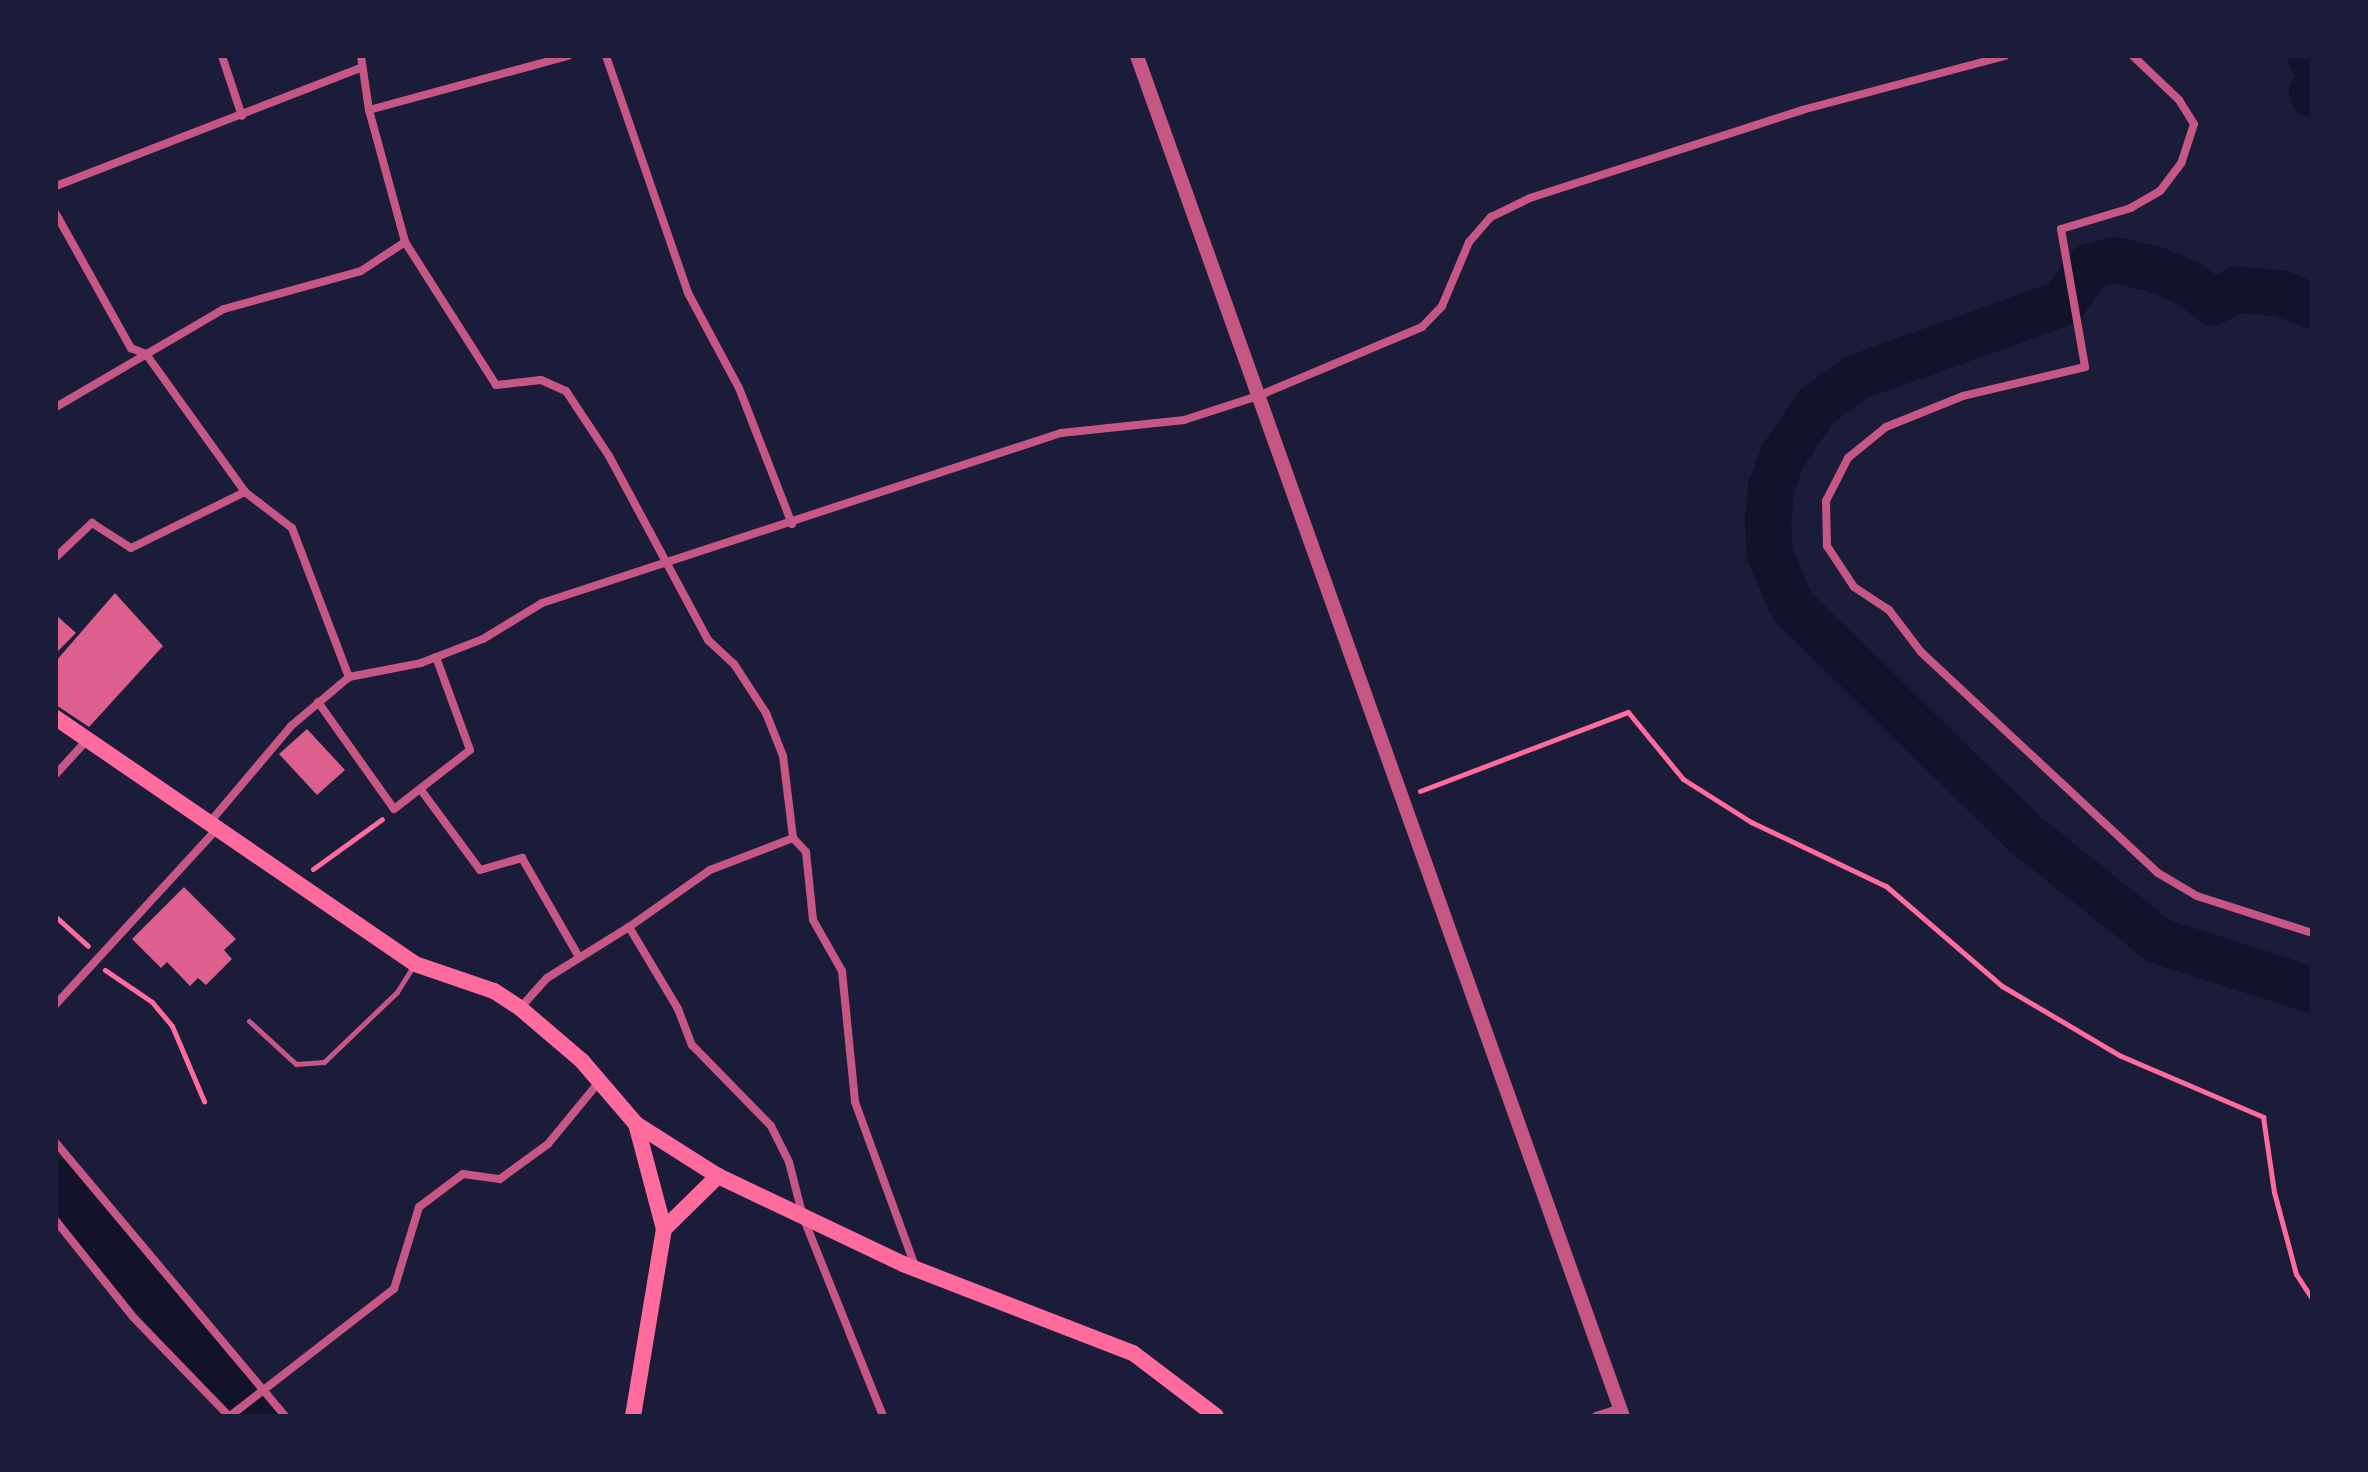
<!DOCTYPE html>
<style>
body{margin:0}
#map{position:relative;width:2368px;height:1472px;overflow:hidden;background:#1b1b3a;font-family:Overpass,sans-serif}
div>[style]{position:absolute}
.river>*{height:46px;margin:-23px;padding:0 23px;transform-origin:23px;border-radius:23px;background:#12122b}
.building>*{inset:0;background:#dd5f8e}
.path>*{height:5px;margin:-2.5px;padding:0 2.5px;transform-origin:2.5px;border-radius:2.5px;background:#ff6b9d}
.service>*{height:5px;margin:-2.5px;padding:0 2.5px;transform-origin:2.5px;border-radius:2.5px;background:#c65784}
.minor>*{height:8px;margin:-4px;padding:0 4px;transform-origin:4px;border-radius:4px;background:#c65784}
.tertiary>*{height:14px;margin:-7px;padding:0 7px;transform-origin:7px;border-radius:7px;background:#c65784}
.secondary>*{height:16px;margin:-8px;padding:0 8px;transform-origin:8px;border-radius:8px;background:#ff6b9d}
span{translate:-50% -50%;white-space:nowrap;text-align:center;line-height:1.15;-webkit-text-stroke:8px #1b1b3a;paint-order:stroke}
.frame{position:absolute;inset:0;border:58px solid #1b1b3a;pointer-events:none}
</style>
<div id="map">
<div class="river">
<i style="left:2311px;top:56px;width:3px;rotate:72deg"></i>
<i style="left:2312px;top:92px;width:2px;rotate:90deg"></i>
<i style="left:2312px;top:306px;width:35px;rotate:-158deg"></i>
<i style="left:2279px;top:293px;width:42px;rotate:-175.9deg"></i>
<i style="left:2237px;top:290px;width:27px;rotate:153deg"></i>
<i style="left:2213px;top:302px;width:29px;rotate:-142deg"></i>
<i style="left:2190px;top:284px;width:36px;rotate:-157deg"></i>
<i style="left:2157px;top:270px;width:43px;rotate:-166.6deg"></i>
<i style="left:2115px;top:260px;width:27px;rotate:165deg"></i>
<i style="left:2089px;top:267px;width:44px;rotate:125.8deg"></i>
<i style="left:2063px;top:303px;width:221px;rotate:160.2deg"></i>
<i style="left:1855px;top:378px;width:47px;rotate:143.6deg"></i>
<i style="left:1817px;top:406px;width:62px;rotate:124.5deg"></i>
<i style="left:1782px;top:457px;width:34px;rotate:109deg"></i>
<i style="left:1771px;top:489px;width:32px;rotate:95deg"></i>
<i style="left:1768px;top:521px;width:33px;rotate:87deg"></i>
<i style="left:1770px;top:554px;width:56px;rotate:67.1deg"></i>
<i style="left:1792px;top:606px;width:326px;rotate:44.4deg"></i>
<i style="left:2025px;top:834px;width:171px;rotate:38.6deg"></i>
<i style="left:2159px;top:941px;width:161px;rotate:17.8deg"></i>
<i style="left:56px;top:1182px;width:308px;rotate:49.5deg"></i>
</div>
<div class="building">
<i style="clip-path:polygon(115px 593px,163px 646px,89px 727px,56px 705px,56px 661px)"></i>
<i style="clip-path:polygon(56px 615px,76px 633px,56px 653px)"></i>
<i style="clip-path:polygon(307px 729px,345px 770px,317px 795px,279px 754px)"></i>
<i style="clip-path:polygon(184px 887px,236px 939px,224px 950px,232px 959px,206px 985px,198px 978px,190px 986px,167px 962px,161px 968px,132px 939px)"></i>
</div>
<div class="path">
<i style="left:1420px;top:791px;width:222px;rotate:-20.8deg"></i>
<i style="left:1628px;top:712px;width:87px;rotate:50.6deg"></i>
<i style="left:1683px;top:779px;width:80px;rotate:32.3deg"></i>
<i style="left:1751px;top:822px;width:149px;rotate:25.4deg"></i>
<i style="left:1886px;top:886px;width:153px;rotate:40.8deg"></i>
<i style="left:2002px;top:986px;width:138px;rotate:30.5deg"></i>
<i style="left:2121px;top:1056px;width:155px;rotate:23.2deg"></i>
<i style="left:2263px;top:1117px;width:76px;rotate:81.7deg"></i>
<i style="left:2274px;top:1192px;width:85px;rotate:75deg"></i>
<i style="left:2296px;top:1274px;width:30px;rotate:57deg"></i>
<i style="left:313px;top:869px;width:85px;rotate:-35.9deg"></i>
<i style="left:56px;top:917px;width:43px;rotate:42.2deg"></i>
<i style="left:105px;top:970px;width:57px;rotate:34.2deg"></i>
<i style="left:152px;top:1002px;width:31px;rotate:50deg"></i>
<i style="left:172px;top:1026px;width:82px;rotate:66.9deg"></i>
</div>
<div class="service">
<i style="left:249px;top:1021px;width:64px;rotate:42.5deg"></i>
<i style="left:296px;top:1064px;width:28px;rotate:-4deg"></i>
<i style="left:324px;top:1062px;width:101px;rotate:-43.8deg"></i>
<i style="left:397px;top:992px;width:28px;rotate:-58deg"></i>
</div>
<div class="minor">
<i style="left:222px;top:56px;width:63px;rotate:71.6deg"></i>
<i style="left:361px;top:56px;width:55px;rotate:81.6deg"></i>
<i style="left:369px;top:110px;width:137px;rotate:74.7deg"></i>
<i style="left:405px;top:242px;width:169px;rotate:57.5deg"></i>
<i style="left:496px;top:385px;width:45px;rotate:-6.3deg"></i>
<i style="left:541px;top:380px;width:27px;rotate:24deg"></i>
<i style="left:566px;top:391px;width:78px;rotate:56.5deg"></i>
<i style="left:609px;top:456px;width:209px;rotate:61.7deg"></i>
<i style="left:708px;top:640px;width:35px;rotate:43deg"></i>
<i style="left:734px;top:664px;width:59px;rotate:56.9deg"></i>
<i style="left:766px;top:713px;width:46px;rotate:68.4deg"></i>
<i style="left:783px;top:756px;width:83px;rotate:83deg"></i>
<i style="left:793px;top:838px;width:89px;rotate:158.9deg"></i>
<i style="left:710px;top:870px;width:99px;rotate:144.9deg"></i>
<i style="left:629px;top:927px;width:96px;rotate:59.1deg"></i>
<i style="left:678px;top:1009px;width:39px;rotate:69deg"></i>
<i style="left:692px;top:1045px;width:113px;rotate:45.7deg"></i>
<i style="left:771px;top:1126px;width:40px;rotate:63.4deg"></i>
<i style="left:789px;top:1162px;width:57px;rotate:75.7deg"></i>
<i style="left:803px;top:1217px;width:214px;rotate:68.1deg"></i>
<i style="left:606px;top:56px;width:251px;rotate:70.9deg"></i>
<i style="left:688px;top:293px;width:108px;rotate:61.8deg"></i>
<i style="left:739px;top:388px;width:146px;rotate:68.7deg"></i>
<i style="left:2133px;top:56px;width:64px;rotate:43.7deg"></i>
<i style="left:2179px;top:100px;width:28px;rotate:58deg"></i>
<i style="left:2194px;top:124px;width:40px;rotate:108deg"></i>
<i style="left:2182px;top:162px;width:36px;rotate:127deg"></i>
<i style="left:2160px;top:191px;width:34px;rotate:150deg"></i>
<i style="left:2131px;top:208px;width:73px;rotate:163.3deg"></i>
<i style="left:2061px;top:229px;width:140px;rotate:80.1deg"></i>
<i style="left:2085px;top:367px;width:125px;rotate:166.6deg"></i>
<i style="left:1963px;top:396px;width:83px;rotate:158.1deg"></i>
<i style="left:1886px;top:427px;width:49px;rotate:140.8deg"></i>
<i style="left:1848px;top:458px;width:48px;rotate:117.1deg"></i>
<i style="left:1826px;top:501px;width:45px;rotate:88.7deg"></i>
<i style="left:1827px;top:546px;width:49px;rotate:56.6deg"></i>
<i style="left:1854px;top:587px;width:42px;rotate:33.3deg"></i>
<i style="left:1889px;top:610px;width:53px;rotate:52.7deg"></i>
<i style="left:1921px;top:652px;width:324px;rotate:43deg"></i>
<i style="left:2158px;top:873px;width:45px;rotate:30.5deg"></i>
<i style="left:2197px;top:896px;width:121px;rotate:17.8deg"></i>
<i style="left:369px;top:110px;width:206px;rotate:-15.2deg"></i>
<i style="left:56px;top:186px;width:327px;rotate:-21.2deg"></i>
<i style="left:56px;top:214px;width:154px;rotate:60.8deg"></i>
<i style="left:131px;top:348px;width:16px;rotate:22deg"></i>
<i style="left:146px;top:354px;width:170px;rotate:54.3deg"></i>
<i style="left:245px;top:492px;width:59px;rotate:37.5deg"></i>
<i style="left:292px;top:528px;width:160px;rotate:69.1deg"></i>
<i style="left:56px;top:407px;width:194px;rotate:-30.3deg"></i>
<i style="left:224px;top:309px;width:142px;rotate:-15.5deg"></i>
<i style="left:361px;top:271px;width:53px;rotate:-33.4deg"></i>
<i style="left:56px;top:557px;width:50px;rotate:-43.4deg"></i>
<i style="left:92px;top:523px;width:46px;rotate:32.7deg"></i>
<i style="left:131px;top:548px;width:127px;rotate:-26.2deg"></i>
<i style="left:318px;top:702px;width:131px;rotate:54.6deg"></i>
<i style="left:394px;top:809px;width:96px;rotate:-37.8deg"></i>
<i style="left:470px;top:750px;width:99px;rotate:-110.1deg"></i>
<i style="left:56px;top:774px;width:46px;rotate:-47.6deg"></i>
<i style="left:421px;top:790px;width:99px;rotate:53.6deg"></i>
<i style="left:480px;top:870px;width:44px;rotate:-15.9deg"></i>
<i style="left:522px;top:858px;width:114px;rotate:60.1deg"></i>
<i style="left:210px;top:822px;width:126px;rotate:-49.8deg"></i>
<i style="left:291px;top:726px;width:76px;rotate:-40.2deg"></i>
<i style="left:349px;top:677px;width:73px;rotate:-11deg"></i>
<i style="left:421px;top:663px;width:66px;rotate:-21.2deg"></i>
<i style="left:483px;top:639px;width:69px;rotate:-31.4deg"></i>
<i style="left:542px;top:603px;width:546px;rotate:-18.14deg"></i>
<i style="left:1061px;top:433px;width:124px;rotate:-6deg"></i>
<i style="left:1184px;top:420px;width:78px;rotate:-18deg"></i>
<i style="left:1258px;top:396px;width:178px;rotate:-22.8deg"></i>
<i style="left:1422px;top:327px;width:29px;rotate:-46deg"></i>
<i style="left:1442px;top:306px;width:69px;rotate:-67.1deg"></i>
<i style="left:1469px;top:242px;width:33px;rotate:-49deg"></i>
<i style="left:1491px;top:217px;width:43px;rotate:-26deg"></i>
<i style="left:1530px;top:198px;width:286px;rotate:-17.9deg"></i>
<i style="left:1802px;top:110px;width:210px;rotate:-14.9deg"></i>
<i style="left:793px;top:838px;width:19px;rotate:47deg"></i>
<i style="left:806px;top:852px;width:68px;rotate:84.1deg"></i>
<i style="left:813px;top:920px;width:59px;rotate:60.4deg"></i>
<i style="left:842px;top:971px;width:132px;rotate:84.3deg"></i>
<i style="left:855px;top:1102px;width:178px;rotate:69.9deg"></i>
<i style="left:56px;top:1004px;width:239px;rotate:-47.4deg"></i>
<i style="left:520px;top:1008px;width:40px;rotate:-48deg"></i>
<i style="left:547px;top:978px;width:97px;rotate:-31.9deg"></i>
<i style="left:56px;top:1143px;width:356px;rotate:50deg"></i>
<i style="left:56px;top:1221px;width:124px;rotate:51.2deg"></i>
<i style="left:134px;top:1318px;width:136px;rotate:45.9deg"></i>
<i style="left:230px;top:1416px;width:207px;rotate:-37.8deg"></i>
<i style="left:394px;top:1289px;width:86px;rotate:-73deg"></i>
<i style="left:419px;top:1207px;width:55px;rotate:-36.9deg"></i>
<i style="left:463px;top:1174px;width:37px;rotate:8deg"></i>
<i style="left:500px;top:1179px;width:59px;rotate:-36.1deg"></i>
<i style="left:548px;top:1144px;width:80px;rotate:-50.6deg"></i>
<i style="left:1596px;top:1416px;width:25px;rotate:-18deg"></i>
</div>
<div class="tertiary">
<i style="left:1137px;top:56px;width:1444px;rotate:70.34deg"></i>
</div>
<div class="secondary">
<i style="left:56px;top:718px;width:435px;rotate:34.4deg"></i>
<i style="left:415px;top:964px;width:83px;rotate:18.9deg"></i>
<i style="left:494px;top:991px;width:31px;rotate:33deg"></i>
<i style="left:520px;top:1008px;width:82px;rotate:40.5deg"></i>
<i style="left:582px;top:1061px;width:83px;rotate:49.4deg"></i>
<i style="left:636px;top:1124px;width:97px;rotate:32.4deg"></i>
<i style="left:718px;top:1176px;width:205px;rotate:25.4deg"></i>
<i style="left:903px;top:1264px;width:247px;rotate:21.2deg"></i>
<i style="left:1133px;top:1353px;width:104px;rotate:37.2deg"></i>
<i style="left:664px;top:1229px;width:76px;rotate:-44.5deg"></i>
<i style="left:633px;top:1416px;width:190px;rotate:-80.6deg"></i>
<i style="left:664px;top:1229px;width:109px;rotate:-104.9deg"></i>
</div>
<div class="frame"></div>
</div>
